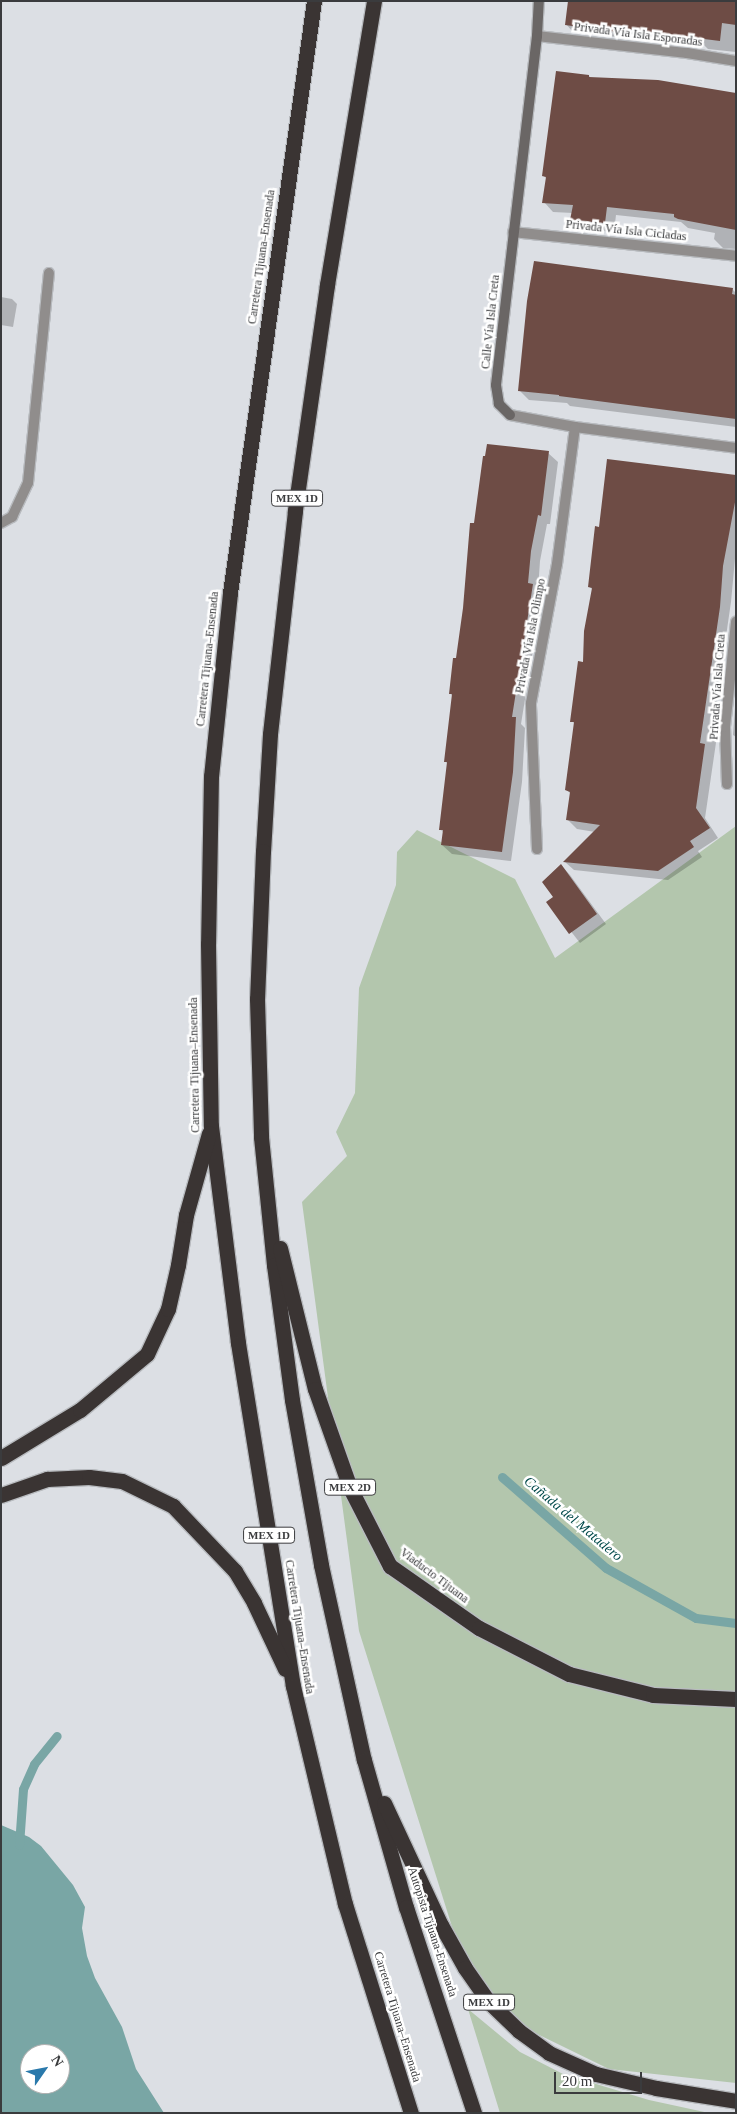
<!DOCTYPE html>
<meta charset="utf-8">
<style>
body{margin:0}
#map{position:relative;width:737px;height:2114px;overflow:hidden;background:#dcdfe4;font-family:"Times New Roman",serif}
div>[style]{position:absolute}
.green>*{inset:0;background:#b3c6ad}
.water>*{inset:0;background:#79a6a5}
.shadow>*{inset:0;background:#0003}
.stream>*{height:9px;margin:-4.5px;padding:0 4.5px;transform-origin:4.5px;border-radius:4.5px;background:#79a6a5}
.building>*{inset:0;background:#6e4c45}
.roads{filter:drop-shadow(1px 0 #b8bbbf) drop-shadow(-1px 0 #b8bbbf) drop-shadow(0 1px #b8bbbf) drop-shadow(0 -1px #b8bbbf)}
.lane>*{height:10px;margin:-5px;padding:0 5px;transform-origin:5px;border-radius:5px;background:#908d8c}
.street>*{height:10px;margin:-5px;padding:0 5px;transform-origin:5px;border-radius:5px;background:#908d8c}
.secondary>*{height:10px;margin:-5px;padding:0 5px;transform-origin:5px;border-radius:5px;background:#6a6665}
.highway>*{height:15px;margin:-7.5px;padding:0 7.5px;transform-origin:7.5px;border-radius:7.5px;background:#3a3433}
span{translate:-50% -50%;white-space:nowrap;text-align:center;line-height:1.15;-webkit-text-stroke:5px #fff;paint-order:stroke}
.shield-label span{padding:1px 4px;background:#fff;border:1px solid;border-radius:4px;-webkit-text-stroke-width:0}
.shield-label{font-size:11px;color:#3a3b3d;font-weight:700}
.street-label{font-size:12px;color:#3a3b3d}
.water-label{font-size:14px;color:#00494a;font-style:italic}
.frame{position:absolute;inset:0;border:2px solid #3a3b3d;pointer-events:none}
.north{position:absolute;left:20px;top:2044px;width:50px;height:50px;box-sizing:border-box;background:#fff;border:1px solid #b0b1b1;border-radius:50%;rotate:57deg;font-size:14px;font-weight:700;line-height:20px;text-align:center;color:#3a3b3d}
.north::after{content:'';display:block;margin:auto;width:18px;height:22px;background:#2a79ab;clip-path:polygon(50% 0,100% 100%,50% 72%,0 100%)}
.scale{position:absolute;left:554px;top:2072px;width:88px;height:22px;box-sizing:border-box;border:2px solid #3a3b3d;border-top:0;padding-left:6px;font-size:15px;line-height:18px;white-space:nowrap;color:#3a3b3d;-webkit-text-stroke:4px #fff;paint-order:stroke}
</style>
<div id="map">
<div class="green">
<i style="clip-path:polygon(736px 826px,736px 2083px,609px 2069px,527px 2029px,465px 1968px,359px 1631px,302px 1202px,347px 1156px,336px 1132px,355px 1093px,359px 988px,396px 885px,397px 852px,417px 830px,515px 879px,555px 958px)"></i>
<i style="clip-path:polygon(468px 2009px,520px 2052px,563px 2074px,649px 2100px,709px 2113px,500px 2113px)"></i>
</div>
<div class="water">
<i style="clip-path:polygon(evenodd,1px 1825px,29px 1837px,41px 1846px,73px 1885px,85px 1907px,82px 1928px,87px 1956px,95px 1978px,122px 2027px,136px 2069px,164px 2113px,1px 2113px,1px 1825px,30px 2054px,60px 2054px,60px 2084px,30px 2084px,30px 2054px)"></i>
</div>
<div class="shadow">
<i style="clip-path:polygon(736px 1px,736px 52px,708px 49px,703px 44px,631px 34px,631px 39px,572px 31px,566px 24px)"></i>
<i style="clip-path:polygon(589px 76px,592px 79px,736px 94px,736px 249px,723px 248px,714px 239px,715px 233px,688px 228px,681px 222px,616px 215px,614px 232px,581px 229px,572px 220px,573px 213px,553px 212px,544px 202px,547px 179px,544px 176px)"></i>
<i style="clip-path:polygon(535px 262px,732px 289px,736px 293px,736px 427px,570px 406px,567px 403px,529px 400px,520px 391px)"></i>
<i style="clip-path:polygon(1px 297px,12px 299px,17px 304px,13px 327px,1px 325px)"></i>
<i style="clip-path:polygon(548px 453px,558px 462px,550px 524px,547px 524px,540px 561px,538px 590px,542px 594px,521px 724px,525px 728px,522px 782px,511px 861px,452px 854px,442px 845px,444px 833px,440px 829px,448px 764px,445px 761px,453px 697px,450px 693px,457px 660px,475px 525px)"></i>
<i style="clip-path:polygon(736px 476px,736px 548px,731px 602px,716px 705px,720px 705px,729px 715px,728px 730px,719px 722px,705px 818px,718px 838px,698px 851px,702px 857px,668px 880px,574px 870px,565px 862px,595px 832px,577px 829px,568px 820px,571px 794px,566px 789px,575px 724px,572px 721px,584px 663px,593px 590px,590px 587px,601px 528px)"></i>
<i style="clip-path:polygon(735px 707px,736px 707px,736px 737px,733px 735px)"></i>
<i style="clip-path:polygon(561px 865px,570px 875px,606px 924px,580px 943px,548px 902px,555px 897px)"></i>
</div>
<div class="stream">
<i style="left:502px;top:1477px;width:138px;rotate:41.2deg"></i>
<i style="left:606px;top:1568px;width:103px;rotate:29.1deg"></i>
<i style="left:696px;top:1618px;width:40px;rotate:7.1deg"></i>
<i style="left:19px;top:1845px;width:56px;rotate:-85.9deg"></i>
<i style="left:23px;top:1789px;width:27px;rotate:-66deg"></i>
<i style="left:34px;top:1764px;width:36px;rotate:-51deg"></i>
</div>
<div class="building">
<i style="clip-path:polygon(568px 1px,736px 1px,736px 25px,722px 23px,720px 41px,625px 29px,625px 33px,565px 25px)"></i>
<i style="clip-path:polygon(556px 71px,589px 75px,589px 77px,658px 80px,736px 93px,736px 230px,678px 219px,674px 217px,674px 214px,607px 207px,605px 223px,570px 220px,573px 205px,542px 203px,546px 177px,542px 176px)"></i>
<i style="clip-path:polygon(534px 261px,733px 288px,732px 294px,736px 295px,736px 419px,559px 396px,559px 395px,518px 391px,527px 301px)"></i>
<i style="clip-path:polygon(487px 444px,549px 451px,541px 516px,538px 515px,531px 551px,528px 583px,533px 584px,512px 717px,516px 717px,513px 772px,502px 852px,441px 845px,443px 830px,439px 830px,447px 762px,444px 762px,452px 694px,449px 694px,453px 658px,456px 658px,463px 608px,470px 523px,474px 523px,483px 456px,485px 456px)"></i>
<i style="clip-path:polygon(607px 459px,736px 475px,736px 497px,723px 566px,720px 607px,700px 743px,705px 744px,696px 808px,710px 828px,690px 841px,694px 847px,658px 871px,563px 862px,600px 825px,566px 820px,570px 792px,565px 790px,574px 722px,570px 722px,578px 661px,583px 662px,584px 631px,592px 588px,588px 587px,595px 526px,599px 527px)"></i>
<i style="clip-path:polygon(561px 864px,597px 914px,569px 934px,546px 902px,553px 897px,542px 882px)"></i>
</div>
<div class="roads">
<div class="lane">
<i style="left:1px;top:523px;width:13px;rotate:-29deg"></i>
<i style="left:12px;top:517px;width:38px;rotate:-65deg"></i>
<i style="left:28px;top:483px;width:211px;rotate:-84.3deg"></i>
</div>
<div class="street">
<i style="left:537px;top:36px;width:151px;rotate:6.5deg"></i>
<i style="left:687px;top:53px;width:50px;rotate:9.3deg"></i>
<i style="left:513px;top:232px;width:224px;rotate:6.1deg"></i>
<i style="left:510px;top:415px;width:66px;rotate:10.5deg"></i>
<i style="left:575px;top:427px;width:162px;rotate:7.4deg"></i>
<i style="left:727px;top:784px;width:57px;rotate:-92deg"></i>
<i style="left:725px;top:727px;width:106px;rotate:-84deg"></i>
<i style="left:537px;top:849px;width:146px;rotate:-92.4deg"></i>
<i style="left:531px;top:703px;width:141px;rotate:-79.4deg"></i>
<i style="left:557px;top:564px;width:138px;rotate:-82.5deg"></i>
</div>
<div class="secondary">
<i style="left:510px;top:415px;width:16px;rotate:-135deg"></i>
<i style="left:499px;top:404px;width:19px;rotate:-99deg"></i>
<i style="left:496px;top:385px;width:351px;rotate:-83.3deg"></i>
<i style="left:537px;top:36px;width:35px;rotate:-87deg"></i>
</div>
<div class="highway">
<i style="left:314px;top:1px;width:598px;rotate:98.08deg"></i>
<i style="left:230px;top:593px;width:184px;rotate:95.9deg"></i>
<i style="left:211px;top:776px;width:168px;rotate:91deg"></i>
<i style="left:208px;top:944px;width:182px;rotate:89.1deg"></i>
<i style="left:211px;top:1126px;width:219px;rotate:82.9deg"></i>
<i style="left:238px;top:1343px;width:347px;rotate:80.9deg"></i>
<i style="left:293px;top:1686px;width:224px;rotate:76.6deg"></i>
<i style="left:345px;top:1904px;width:219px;rotate:72.5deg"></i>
<i style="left:374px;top:1px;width:288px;rotate:99.4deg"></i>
<i style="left:327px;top:285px;width:228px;rotate:98.1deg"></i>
<i style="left:295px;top:511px;width:224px;rotate:96.4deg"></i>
<i style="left:270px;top:734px;width:117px;rotate:93.4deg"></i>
<i style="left:263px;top:851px;width:148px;rotate:92.3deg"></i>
<i style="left:257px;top:999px;width:138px;rotate:88.3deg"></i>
<i style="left:261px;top:1137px;width:129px;rotate:84.2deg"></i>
<i style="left:274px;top:1265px;width:136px;rotate:82.4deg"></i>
<i style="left:292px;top:1400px;width:168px;rotate:80deg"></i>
<i style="left:321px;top:1565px;width:200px;rotate:77.6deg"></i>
<i style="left:364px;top:1760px;width:153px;rotate:74.1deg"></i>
<i style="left:406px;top:1907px;width:217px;rotate:71.7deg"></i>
<i style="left:280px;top:1248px;width:145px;rotate:76.1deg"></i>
<i style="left:315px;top:1389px;width:105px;rotate:70.5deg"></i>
<i style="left:350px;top:1488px;width:88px;rotate:62.9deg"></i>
<i style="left:390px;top:1566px;width:108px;rotate:34.9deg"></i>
<i style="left:479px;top:1628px;width:101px;rotate:27.1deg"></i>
<i style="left:569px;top:1674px;width:87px;rotate:14deg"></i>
<i style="left:653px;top:1695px;width:83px;rotate:2.8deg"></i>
<i style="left:1px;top:1458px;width:92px;rotate:-31.3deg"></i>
<i style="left:80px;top:1410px;width:87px;rotate:-39.9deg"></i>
<i style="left:147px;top:1354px;width:50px;rotate:-65deg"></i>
<i style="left:168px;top:1309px;width:45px;rotate:-77.2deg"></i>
<i style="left:178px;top:1265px;width:51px;rotate:-80.9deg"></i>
<i style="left:186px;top:1215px;width:85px;rotate:-74.3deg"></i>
<i style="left:1px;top:1495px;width:49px;rotate:-19.2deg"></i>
<i style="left:47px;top:1479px;width:42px;rotate:-2.7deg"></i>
<i style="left:89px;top:1477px;width:33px;rotate:7deg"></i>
<i style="left:122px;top:1481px;width:57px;rotate:26.1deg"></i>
<i style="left:173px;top:1506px;width:90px;rotate:46.4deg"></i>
<i style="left:235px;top:1571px;width:37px;rotate:59deg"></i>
<i style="left:254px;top:1603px;width:73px;rotate:64.8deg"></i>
<i style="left:384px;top:1803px;width:135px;rotate:65deg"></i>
<i style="left:441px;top:1925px;width:49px;rotate:60.8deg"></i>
<i style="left:465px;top:1968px;width:40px;rotate:55.1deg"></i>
<i style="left:488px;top:2001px;width:43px;rotate:44.1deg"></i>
<i style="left:519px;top:2031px;width:37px;rotate:36deg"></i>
<i style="left:549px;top:2053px;width:51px;rotate:24.1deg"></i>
<i style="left:596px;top:2074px;width:62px;rotate:13.1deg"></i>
<i style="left:656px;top:2088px;width:81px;rotate:9.2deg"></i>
</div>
</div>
<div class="shield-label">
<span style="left:297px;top:498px">MEX 1D</span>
<span style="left:350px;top:1487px">MEX 2D</span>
<span style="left:269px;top:1535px">MEX 1D</span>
<span style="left:489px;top:2002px">MEX 1D</span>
</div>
<div class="street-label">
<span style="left:638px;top:35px;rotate:7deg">Privada Vía Isla Esporadas</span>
<span style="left:626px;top:231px;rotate:6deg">Privada Vía Isla Cicladas</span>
<span style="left:262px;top:257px;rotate:-82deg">Carretera Tijuana–Ensenada</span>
<span style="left:491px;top:322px;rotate:-84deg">Calle Vía Isla Creta</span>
<span style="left:531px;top:636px;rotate:-79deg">Privada Vía Isla Olimpo</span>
<span style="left:208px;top:659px;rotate:-84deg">Carretera Tijuana–Ensenada</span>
<span style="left:718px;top:687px;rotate:-86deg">Privada Vía Isla Creta</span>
<span style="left:195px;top:1065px;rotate:-91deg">Carretera Tijuana–Ensenada</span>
<span style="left:434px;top:1576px;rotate:37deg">Viaducto Tijuana</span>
<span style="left:299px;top:1627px;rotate:81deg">Carretera Tijuana–Ensenada</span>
<span style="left:432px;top:1932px;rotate:72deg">Autopista Tijuana-Ensenada</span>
<span style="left:397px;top:2017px;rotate:73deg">Carretera Tijuana–Ensenada</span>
</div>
<div class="water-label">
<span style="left:573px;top:1519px;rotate:40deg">Cañada del Matadero</span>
</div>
<div class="frame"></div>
<div class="north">N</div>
<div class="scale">20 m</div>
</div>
